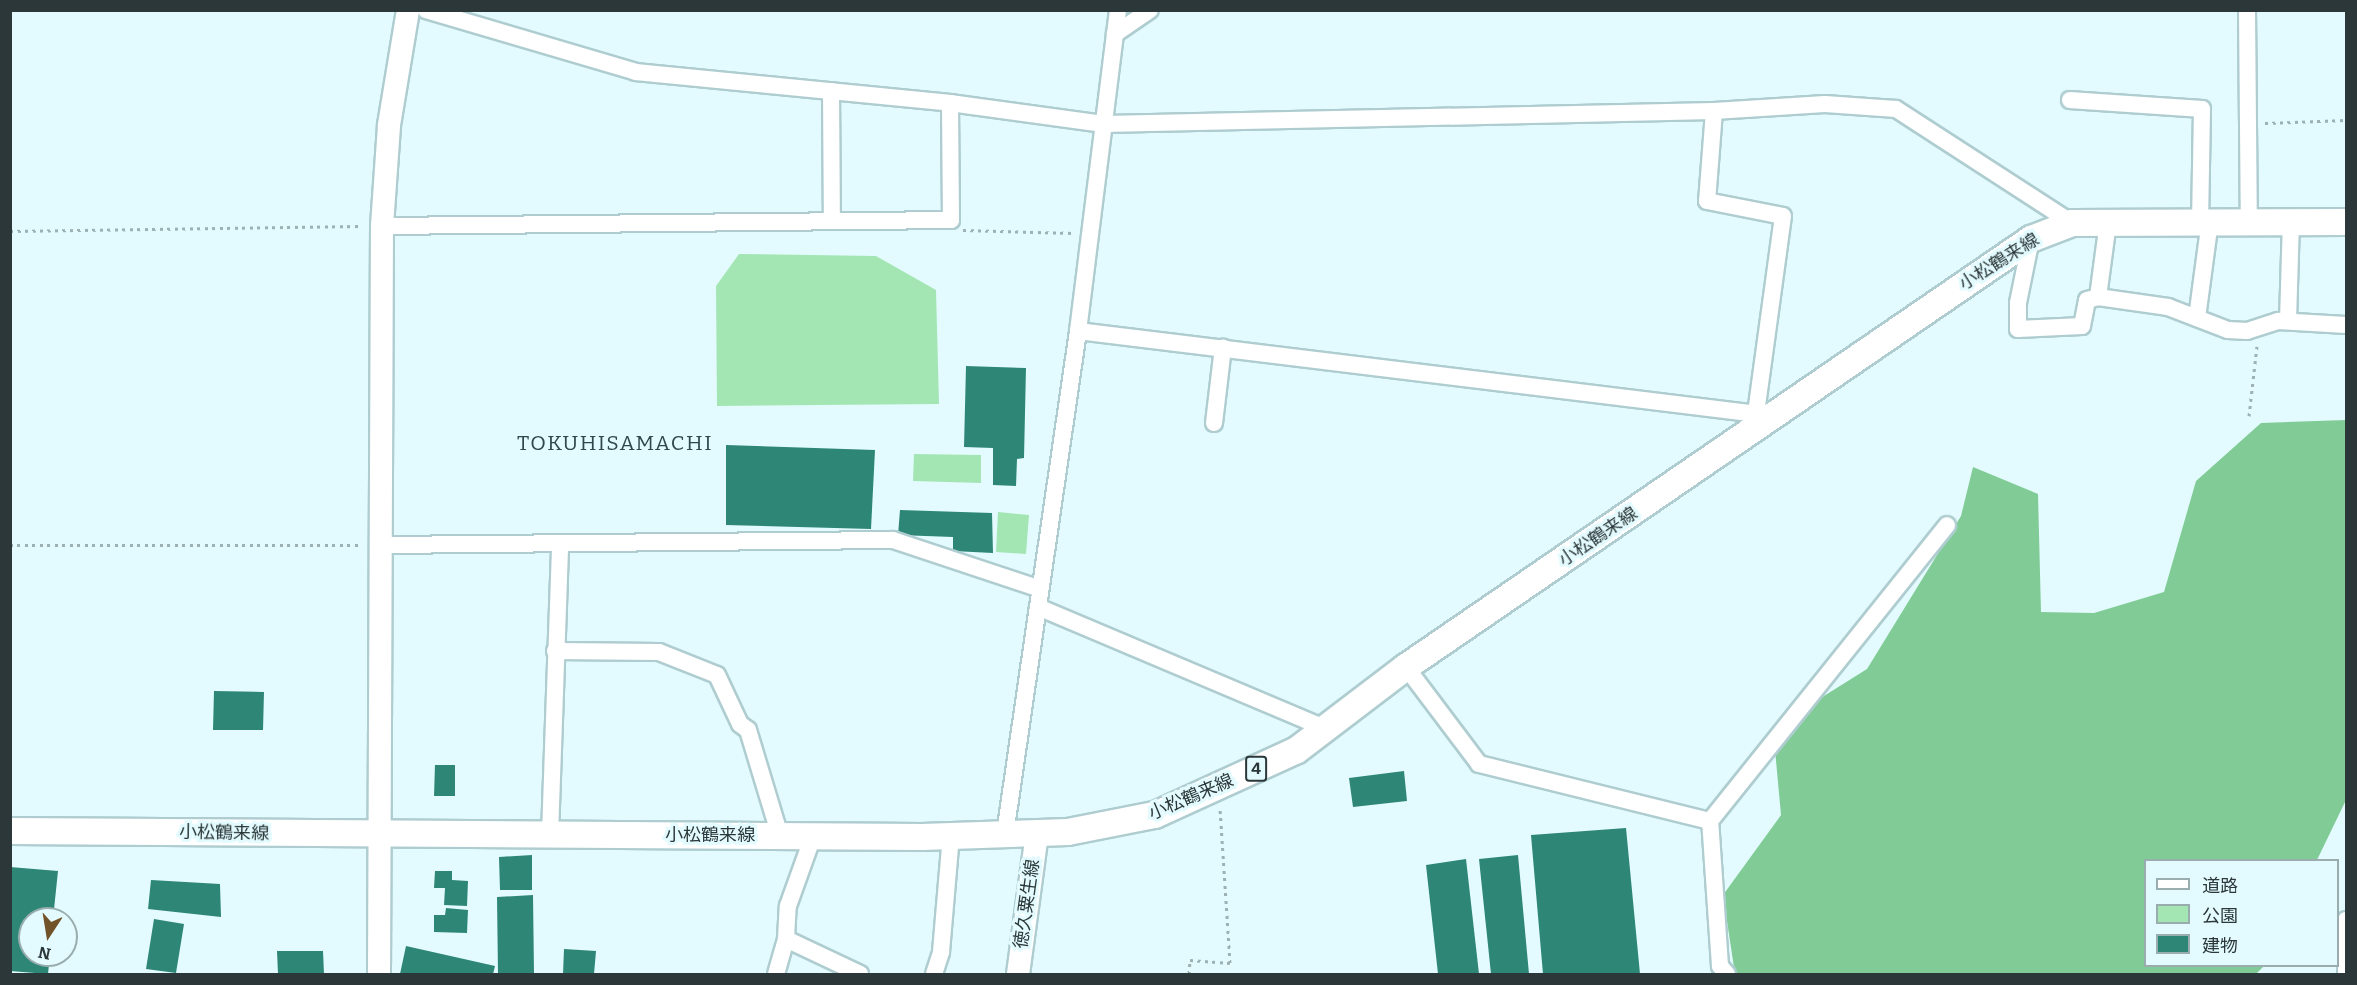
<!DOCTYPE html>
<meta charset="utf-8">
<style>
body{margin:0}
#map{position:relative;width:2357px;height:985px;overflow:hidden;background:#e3fbfe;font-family:Bitter,"Noto Sans JP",serif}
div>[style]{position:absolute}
.green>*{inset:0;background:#a3e6b4}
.forest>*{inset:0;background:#81cc96}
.building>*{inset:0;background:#2e8676}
.path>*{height:3px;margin-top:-1.5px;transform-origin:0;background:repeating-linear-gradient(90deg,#9db0b2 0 3px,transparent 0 7.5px)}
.roads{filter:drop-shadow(2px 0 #afcdd0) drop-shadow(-2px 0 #afcdd0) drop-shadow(0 2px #afcdd0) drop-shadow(0 -2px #afcdd0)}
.street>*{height:16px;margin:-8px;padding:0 8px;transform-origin:8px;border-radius:8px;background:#fff}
.secondary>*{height:22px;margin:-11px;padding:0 11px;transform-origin:11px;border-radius:11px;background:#fff}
.primary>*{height:26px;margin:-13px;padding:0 13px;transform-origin:13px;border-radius:13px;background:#fff}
span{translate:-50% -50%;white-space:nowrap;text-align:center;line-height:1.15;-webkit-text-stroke:6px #e3fbfe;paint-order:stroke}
.shield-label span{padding:2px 4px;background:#e3fbfe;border:2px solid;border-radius:4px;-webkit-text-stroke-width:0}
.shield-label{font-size:16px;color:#2b3738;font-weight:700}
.street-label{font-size:18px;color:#2b3738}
.quarter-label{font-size:21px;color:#2e484b;letter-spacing:1.5px}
.frame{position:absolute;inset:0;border:12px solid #2b3738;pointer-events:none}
.legend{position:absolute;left:2144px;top:859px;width:195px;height:108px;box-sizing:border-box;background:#e3fbfe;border:2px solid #99adaf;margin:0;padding:8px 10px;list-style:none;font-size:18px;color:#2b3738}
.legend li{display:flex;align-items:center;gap:12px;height:30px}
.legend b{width:30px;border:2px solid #99adaf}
.north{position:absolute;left:18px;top:907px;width:60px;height:60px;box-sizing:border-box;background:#e3fbfe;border:2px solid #99adaf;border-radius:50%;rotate:192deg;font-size:16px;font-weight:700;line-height:24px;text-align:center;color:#2b3738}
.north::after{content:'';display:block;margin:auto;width:21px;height:27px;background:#725228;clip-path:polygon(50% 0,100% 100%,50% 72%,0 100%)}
</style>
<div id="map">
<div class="green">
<i style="clip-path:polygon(739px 254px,876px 256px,936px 290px,939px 404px,717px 406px,716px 286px)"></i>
<i style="clip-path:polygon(914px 454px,981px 455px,981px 483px,913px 481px)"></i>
<i style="clip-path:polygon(998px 512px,1029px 515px,1026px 554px,996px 552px)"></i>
</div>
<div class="forest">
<i style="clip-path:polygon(2346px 420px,2346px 800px,2317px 860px,2146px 860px,2146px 966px,2264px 966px,2256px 974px,1735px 974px,1723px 895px,1781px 815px,1773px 728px,1867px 669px,1961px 516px,1973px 467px,2038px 494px,2041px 612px,2094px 613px,2164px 592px,2196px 481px,2261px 423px)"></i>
</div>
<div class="building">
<i style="clip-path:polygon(966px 366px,1026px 368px,1024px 458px,1017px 459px,1016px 486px,993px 485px,993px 448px,964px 447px)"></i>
<i style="clip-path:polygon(726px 445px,875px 450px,871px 529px,726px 525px)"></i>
<i style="clip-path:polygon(900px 510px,992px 513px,993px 553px,953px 551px,953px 537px,898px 535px)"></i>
<i style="clip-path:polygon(214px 691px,264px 692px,263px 730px,213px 730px)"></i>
<i style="clip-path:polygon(435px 765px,455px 765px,455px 796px,434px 796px)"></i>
<i style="clip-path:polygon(1404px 771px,1407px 801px,1353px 807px,1349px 778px)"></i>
<i style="clip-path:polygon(1626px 828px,1640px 974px,1543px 974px,1531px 835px)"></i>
<i style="clip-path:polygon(532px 855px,532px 890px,500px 890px,499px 857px)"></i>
<i style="clip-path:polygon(1518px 855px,1529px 974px,1491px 974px,1479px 859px)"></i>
<i style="clip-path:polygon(1466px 859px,1479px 974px,1438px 974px,1426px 865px)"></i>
<i style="clip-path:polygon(10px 867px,58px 871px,53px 919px,30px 919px,30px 955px,50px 955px,48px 974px,10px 971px)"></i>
<i style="clip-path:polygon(435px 871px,452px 871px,452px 880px,468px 881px,467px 906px,444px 905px,445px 888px,434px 888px)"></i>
<i style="clip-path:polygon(151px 880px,220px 884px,221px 917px,148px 909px)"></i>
<i style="clip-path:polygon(533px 895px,534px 974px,498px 974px,497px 897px)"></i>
<i style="clip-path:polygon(446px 908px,468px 910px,467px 933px,434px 932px,434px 915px,445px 915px)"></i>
<i style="clip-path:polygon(154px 919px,184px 924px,176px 973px,146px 969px)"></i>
<i style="clip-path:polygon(406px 946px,495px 966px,493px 974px,400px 974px)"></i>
<i style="clip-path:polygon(564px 949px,596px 951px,594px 974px,563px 974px)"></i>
<i style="clip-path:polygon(277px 951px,323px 951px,324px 974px,278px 974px)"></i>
</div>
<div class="path">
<i style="left:2265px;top:123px;width:81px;rotate:-2.1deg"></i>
<i style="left:963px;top:230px;width:111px;rotate:1.5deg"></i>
<i style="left:10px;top:231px;width:352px;rotate:-0.8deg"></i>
<i style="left:2249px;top:416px;width:70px;rotate:-83.5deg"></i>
<i style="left:10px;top:545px;width:351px"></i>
<i style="left:1189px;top:974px;width:14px;rotate:-86deg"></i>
<i style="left:1190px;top:960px;width:40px;rotate:4.3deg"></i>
<i style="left:1230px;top:963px;width:154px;rotate:-93.7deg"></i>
</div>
<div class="roads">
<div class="street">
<i style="left:426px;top:10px;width:219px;rotate:16.4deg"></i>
<i style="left:636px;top:72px;width:316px;rotate:5.6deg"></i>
<i style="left:950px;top:103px;width:155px;rotate:7.8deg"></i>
<i style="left:1104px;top:124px;width:610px;rotate:-1.22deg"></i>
<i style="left:1714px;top:111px;width:111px;rotate:-3.6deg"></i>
<i style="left:1825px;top:104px;width:71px;rotate:4deg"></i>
<i style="left:1896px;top:109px;width:210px;rotate:32.9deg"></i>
<i style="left:2247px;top:10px;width:210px;rotate:89.5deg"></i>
<i style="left:1115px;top:34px;width:42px;rotate:-34.4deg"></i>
<i style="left:831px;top:91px;width:130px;rotate:89.6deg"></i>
<i style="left:2070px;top:100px;width:132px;rotate:3.9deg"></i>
<i style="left:2202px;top:109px;width:112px;rotate:91deg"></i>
<i style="left:1714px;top:111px;width:90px;rotate:94.4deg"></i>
<i style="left:1707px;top:201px;width:77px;rotate:11.2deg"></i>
<i style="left:1783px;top:216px;width:200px;rotate:97.8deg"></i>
<i style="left:382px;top:226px;width:569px;rotate:-0.6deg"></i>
<i style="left:951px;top:220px;width:117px;rotate:-90.5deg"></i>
<i style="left:2031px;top:239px;width:65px;rotate:101.5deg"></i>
<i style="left:2018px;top:303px;width:26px;rotate:90deg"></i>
<i style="left:2018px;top:329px;width:64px;rotate:-2.7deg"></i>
<i style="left:2082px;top:326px;width:26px;rotate:-79deg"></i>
<i style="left:2087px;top:300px;width:11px;rotate:-15deg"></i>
<i style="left:2098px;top:297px;width:71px;rotate:8.1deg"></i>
<i style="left:2168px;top:307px;width:64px;rotate:21deg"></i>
<i style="left:2228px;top:330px;width:19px;rotate:3deg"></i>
<i style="left:2247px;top:331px;width:33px;rotate:-18deg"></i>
<i style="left:2278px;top:321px;width:68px;rotate:3.4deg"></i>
<i style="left:2098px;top:297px;width:76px;rotate:-82.4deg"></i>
<i style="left:2197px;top:318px;width:98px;rotate:-82.4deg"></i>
<i style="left:2288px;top:321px;width:100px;rotate:-88.3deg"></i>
<i style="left:1078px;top:331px;width:701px;rotate:6.96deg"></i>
<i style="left:1214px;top:423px;width:76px;rotate:-83.2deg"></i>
<i style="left:381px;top:545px;width:512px;rotate:-0.56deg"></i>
<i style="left:893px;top:540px;width:155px;rotate:18.4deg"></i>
<i style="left:1038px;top:607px;width:311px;rotate:22.9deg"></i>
<i style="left:555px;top:651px;width:104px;rotate:0.6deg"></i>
<i style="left:659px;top:652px;width:62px;rotate:21.6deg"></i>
<i style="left:717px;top:675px;width:54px;rotate:64.9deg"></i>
<i style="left:740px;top:724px;width:10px;rotate:37deg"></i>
<i style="left:748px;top:730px;width:111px;rotate:73.2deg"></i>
<i style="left:1406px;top:667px;width:121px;rotate:53deg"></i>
<i style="left:1479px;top:764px;width:238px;rotate:13.9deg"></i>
<i style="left:1005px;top:834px;width:508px;rotate:-81.74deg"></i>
<i style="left:1078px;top:331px;width:323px;rotate:-82.9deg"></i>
<i style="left:550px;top:835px;width:289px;rotate:-88deg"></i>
<i style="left:786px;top:939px;width:82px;rotate:25.3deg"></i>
<i style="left:776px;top:974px;width:36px;rotate:-74deg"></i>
<i style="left:786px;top:939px;width:33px;rotate:-87deg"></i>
<i style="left:788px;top:906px;width:74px;rotate:-70.3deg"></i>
<i style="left:934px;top:974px;width:23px;rotate:-72deg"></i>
<i style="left:941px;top:952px;width:116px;rotate:-85.1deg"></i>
<i style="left:1727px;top:974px;width:11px;rotate:-131deg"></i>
<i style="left:1720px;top:966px;width:145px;rotate:-93.9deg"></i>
<i style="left:1710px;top:821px;width:379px;rotate:-51.3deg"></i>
<i style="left:2346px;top:974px;width:54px;rotate:-90deg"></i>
</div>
<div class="secondary">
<i style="left:379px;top:974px;width:748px;rotate:-89.77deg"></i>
<i style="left:382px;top:226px;width:101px;rotate:-86deg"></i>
<i style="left:389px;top:125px;width:117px;rotate:-80.6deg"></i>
<i style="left:1018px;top:974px;width:142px;rotate:-82.3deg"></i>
</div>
<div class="primary">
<i style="left:10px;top:831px;width:912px;rotate:0.38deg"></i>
<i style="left:922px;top:837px;width:146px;rotate:-2deg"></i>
<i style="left:1068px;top:832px;width:89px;rotate:-11.1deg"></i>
<i style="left:1155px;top:815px;width:156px;rotate:-24.6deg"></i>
<i style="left:1297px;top:750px;width:137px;rotate:-37.3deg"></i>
<i style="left:1406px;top:667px;width:758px;rotate:-34.4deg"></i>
<i style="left:2031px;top:239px;width:44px;rotate:-21.3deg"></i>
<i style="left:2072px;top:223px;width:274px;rotate:-0.2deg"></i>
</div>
</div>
<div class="shield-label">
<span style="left:1256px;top:769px">4</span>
</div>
<div class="street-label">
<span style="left:1999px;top:262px;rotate:-32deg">小松鶴来線</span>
<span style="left:1598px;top:537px;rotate:-34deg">小松鶴来線</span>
<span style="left:1191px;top:797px;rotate:-23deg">小松鶴来線</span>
<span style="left:224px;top:833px;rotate:1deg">小松鶴来線</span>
<span style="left:710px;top:835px">小松鶴来線</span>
<span style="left:1027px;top:904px;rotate:-82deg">徳久粟生線</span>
</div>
<div class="quarter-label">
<span style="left:615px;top:443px">TOKUHISAMACHI</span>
</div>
<div class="frame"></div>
<ul class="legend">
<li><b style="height:8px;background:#fff"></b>道路</li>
<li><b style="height:16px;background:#a3e6b4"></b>公園</li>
<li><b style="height:16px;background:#2e8676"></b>建物</li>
</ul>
<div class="north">N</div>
</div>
